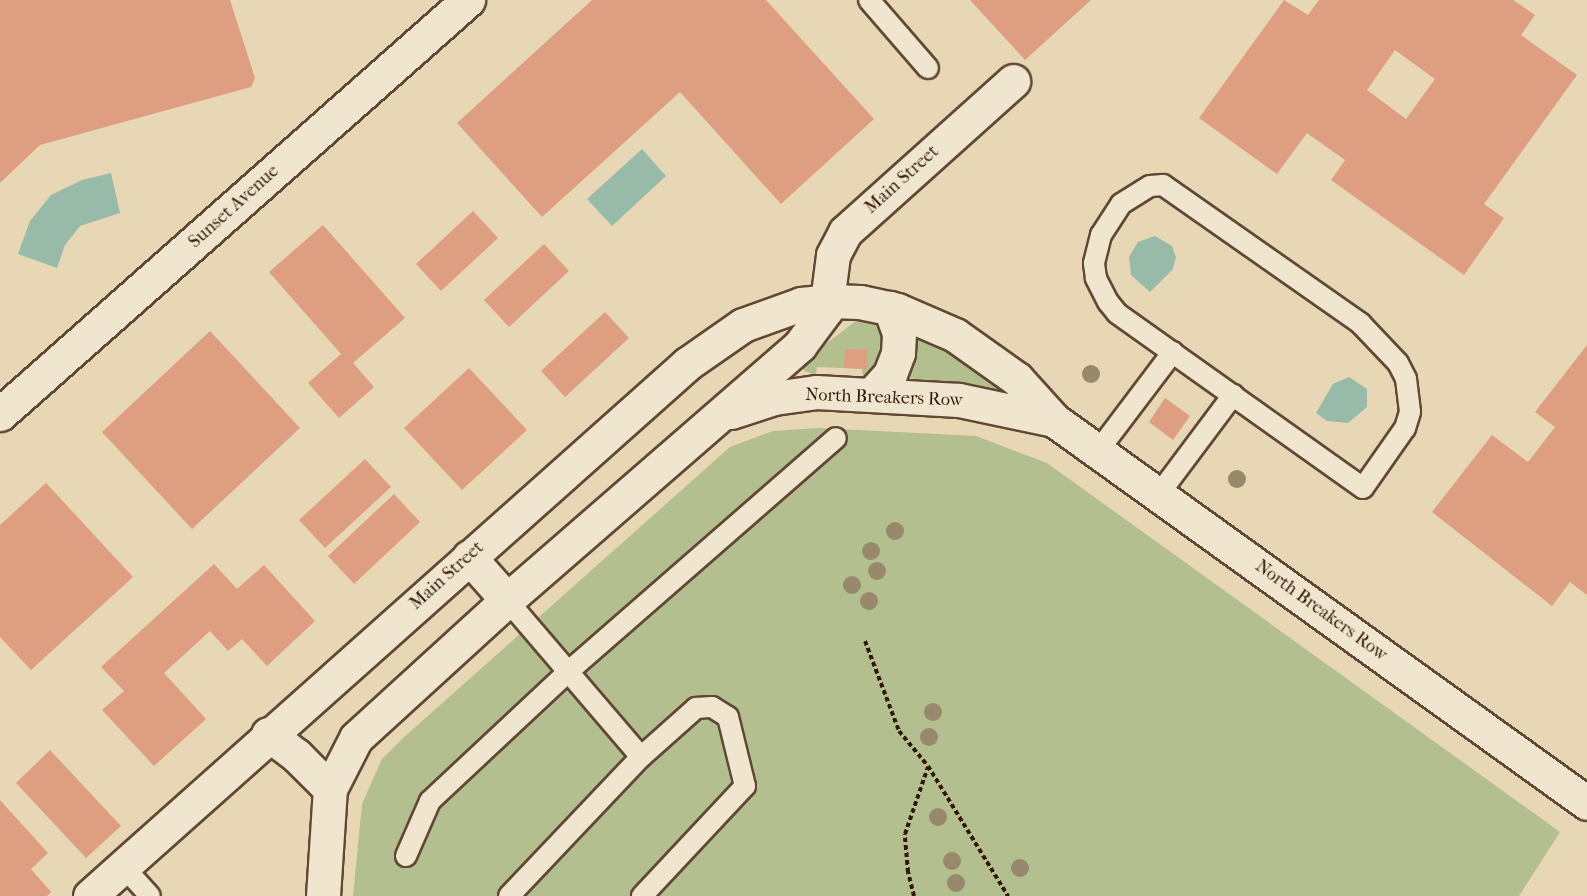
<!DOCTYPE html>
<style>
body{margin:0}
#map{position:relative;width:1587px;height:896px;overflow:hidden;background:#e8d7b4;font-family:"IM FELL French Canon",serif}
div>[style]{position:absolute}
.green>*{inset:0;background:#b4bf8f}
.water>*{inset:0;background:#98baa9}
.building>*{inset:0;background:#de9e82}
.path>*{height:4px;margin-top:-2px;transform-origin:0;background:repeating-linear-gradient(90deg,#321809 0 4.5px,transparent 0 7.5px)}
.roads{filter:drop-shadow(2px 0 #604834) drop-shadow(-2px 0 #604834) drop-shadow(0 2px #604834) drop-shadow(0 -2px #604834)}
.service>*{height:20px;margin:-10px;padding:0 10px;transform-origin:10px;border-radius:10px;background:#f0e5ce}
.minor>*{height:33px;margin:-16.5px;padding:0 16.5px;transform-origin:16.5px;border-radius:16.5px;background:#f0e5ce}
.trees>*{width:18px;height:18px;margin:-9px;border-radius:50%;background:#99896c}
span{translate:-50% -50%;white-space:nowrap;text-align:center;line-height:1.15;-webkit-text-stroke:6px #f0e5ce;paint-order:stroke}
.street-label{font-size:18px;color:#321809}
</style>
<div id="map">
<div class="green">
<i style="clip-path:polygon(861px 317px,877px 318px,889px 335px,873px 372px,863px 377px,862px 369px,867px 369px,817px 367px,816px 375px,804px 371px,801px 363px)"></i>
<i style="clip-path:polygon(918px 330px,1017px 396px,904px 377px,909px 332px)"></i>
<i style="clip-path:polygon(819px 428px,976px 436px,1047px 463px,1560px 832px,1519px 896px,353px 896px,362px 804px,382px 759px,403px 738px,730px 447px,773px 431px)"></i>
</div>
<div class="water">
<i style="clip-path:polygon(642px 149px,666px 176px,612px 226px,587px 199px)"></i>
<i style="clip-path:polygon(111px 173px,120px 213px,80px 226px,65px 245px,57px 268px,18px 254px,30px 221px,51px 195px,82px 180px)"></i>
<i style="clip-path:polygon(1155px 236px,1172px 246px,1176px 257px,1173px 269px,1150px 292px,1131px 275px,1129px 257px,1138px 242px)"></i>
<i style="clip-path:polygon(1349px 377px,1367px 389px,1367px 407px,1348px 423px,1327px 421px,1316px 413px,1333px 384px)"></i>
</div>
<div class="building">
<i style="clip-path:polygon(0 0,230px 0,255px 78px,251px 87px,40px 145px,0 183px)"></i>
<i style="clip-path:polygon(592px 0,766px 0,874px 119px,781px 204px,680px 92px,542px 217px,457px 123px)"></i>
<i style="clip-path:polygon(970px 0,1091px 0,1025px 60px)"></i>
<i style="clip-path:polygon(evenodd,1284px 0,1308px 15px,1319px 0,1513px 0,1535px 15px,1521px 35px,1577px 75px,1484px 204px,1504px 218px,1464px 275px,1331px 180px,1345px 160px,1307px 133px,1277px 174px,1199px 118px,1284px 0,1395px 50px,1435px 79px,1406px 119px,1367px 90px,1395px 50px)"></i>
<i style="clip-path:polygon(473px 211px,498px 238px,441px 291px,416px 264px)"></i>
<i style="clip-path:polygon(323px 225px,405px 318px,353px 363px,374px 387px,339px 418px,308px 383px,341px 354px,269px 272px)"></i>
<i style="clip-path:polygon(544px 244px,569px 271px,509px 327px,484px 300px)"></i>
<i style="clip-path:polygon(605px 312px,629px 338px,565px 397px,541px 371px)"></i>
<i style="clip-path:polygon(210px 331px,300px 428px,192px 529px,102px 432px)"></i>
<i style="clip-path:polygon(1587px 345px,1587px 595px,1570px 582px,1552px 606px,1432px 512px,1492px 435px,1528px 462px,1555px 427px,1535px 412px)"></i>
<i style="clip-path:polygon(845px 349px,868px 350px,867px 369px,844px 368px)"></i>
<i style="clip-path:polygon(469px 368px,527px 430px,462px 490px,404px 428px)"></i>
<i style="clip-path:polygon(1165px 398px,1190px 416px,1173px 440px,1149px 422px)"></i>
<i style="clip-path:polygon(365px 459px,391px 487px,325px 548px,299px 520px)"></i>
<i style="clip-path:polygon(46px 483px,133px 577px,31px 670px,0 637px,0 525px)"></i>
<i style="clip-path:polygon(394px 494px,420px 522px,354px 584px,328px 556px)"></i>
<i style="clip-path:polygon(214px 564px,237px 589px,264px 565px,315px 621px,267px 666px,242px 639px,228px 651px,210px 631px,164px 673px,206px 719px,154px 766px,102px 710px,124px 691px,101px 667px)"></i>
<i style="clip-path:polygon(50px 750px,121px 826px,86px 858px,16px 783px)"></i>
<i style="clip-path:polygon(0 800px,48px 853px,31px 869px,51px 892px,47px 896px,0 896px)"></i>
</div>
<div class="path">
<i style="left:865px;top:641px;width:96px;rotate:69.3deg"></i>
<i style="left:899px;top:731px;width:45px;rotate:50.4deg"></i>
<i style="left:928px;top:766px;width:153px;rotate:58.4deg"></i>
<i style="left:914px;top:896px;width:25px;rotate:-104deg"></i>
<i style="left:908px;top:872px;width:38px;rotate:-95deg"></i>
<i style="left:905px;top:834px;width:71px;rotate:-71.1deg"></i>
</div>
<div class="roads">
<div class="service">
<i style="left:869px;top:0;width:90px;rotate:49.1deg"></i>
<i style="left:1163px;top:185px;width:241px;rotate:35deg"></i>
<i style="left:1360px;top:323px;width:55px;rotate:46.5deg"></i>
<i style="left:1398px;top:363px;width:18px;rotate:63deg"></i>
<i style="left:1406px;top:379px;width:33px;rotate:83deg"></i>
<i style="left:1410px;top:412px;width:17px;rotate:107deg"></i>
<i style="left:1405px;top:428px;width:73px;rotate:125deg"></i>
<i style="left:1363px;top:488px;width:302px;rotate:-144.6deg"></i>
<i style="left:1117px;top:313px;width:14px;rotate:-129deg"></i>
<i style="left:1108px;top:302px;width:27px;rotate:-117deg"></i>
<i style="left:1096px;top:278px;width:15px;rotate:-98deg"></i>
<i style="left:1094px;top:263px;width:29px;rotate:-76deg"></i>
<i style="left:1101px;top:235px;width:37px;rotate:-57deg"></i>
<i style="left:1121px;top:204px;width:34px;rotate:-32deg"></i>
<i style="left:1150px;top:186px;width:13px;rotate:-4deg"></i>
<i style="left:1098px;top:451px;width:124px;rotate:-52.9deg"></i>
<i style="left:1159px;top:494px;width:124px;rotate:-53.2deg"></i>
<i style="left:507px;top:600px;width:206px;rotate:49.5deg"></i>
<i style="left:406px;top:856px;width:60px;rotate:-66.4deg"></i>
<i style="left:430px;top:801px;width:190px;rotate:-43.1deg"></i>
<i style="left:569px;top:671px;width:354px;rotate:-41.1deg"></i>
<i style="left:123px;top:866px;width:40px;rotate:48deg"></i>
<i style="left:509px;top:896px;width:192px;rotate:-46.5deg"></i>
<i style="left:641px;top:757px;width:74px;rotate:-41.7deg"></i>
<i style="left:696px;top:708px;width:16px;rotate:-4deg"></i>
<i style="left:712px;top:707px;width:19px;rotate:32deg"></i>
<i style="left:728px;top:717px;width:71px;rotate:76.2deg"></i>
<i style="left:745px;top:786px;width:151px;rotate:133.1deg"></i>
</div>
<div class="minor">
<i style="left:872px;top:394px;width:27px;rotate:-48deg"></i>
<i style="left:890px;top:374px;width:22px;rotate:-69deg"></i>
<i style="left:898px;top:353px;width:20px;rotate:-87deg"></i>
<i style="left:899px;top:333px;width:27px;rotate:-110deg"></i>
<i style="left:731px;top:412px;width:45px;rotate:-18deg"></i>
<i style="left:774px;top:398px;width:42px;rotate:-8.1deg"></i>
<i style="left:816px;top:392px;width:143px;rotate:3.2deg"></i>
<i style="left:959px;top:400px;width:97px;rotate:11.9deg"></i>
<i style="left:0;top:414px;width:625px;rotate:-41.5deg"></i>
<i style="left:469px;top:557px;width:57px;rotate:48.5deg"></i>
<i style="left:268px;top:734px;width:35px;rotate:37deg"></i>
<i style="left:296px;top:755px;width:48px;rotate:45deg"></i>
<i style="left:90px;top:896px;width:800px;rotate:-41.7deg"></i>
<i style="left:687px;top:364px;width:68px;rotate:-34.9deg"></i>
<i style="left:743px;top:325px;width:62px;rotate:-19.9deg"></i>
<i style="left:801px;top:304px;width:28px;rotate:-6deg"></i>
<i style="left:829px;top:301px;width:31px;rotate:2deg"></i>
<i style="left:860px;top:302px;width:38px;rotate:12deg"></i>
<i style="left:897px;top:310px;width:63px;rotate:23.3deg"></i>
<i style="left:955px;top:335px;width:76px;rotate:35.4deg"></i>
<i style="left:1017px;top:379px;width:55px;rotate:47.9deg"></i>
<i style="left:1054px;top:420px;width:656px;rotate:35.7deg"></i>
<i style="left:323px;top:896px;width:107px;rotate:-86.3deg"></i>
<i style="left:330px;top:789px;width:57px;rotate:-63deg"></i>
<i style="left:356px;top:738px;width:205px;rotate:-42.4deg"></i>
<i style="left:507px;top:600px;width:388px;rotate:-41deg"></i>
<i style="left:800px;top:345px;width:44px;rotate:-53.4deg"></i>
<i style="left:826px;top:310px;width:55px;rotate:-82.7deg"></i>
<i style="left:833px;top:255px;width:26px;rotate:-62deg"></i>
<i style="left:845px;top:232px;width:226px;rotate:-41.9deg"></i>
</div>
</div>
<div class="trees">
<i style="left:1091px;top:374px"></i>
<i style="left:1237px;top:479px"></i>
<i style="left:895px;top:531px"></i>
<i style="left:871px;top:551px"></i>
<i style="left:877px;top:571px"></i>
<i style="left:852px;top:585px"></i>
<i style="left:869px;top:601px"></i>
<i style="left:933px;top:712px"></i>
<i style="left:929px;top:737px"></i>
<i style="left:938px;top:817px"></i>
<i style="left:952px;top:861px"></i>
<i style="left:1020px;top:868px"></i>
<i style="left:956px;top:883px"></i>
</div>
<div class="street-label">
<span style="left:902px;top:180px;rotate:-42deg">Main Street</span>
<span style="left:234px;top:207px;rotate:-42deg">Sunset Avenue</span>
<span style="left:884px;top:398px;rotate:2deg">North Breakers Row</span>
<span style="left:447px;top:576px;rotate:-42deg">Main Street</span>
<span style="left:1321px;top:611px;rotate:36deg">North Breakers Row</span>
</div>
</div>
